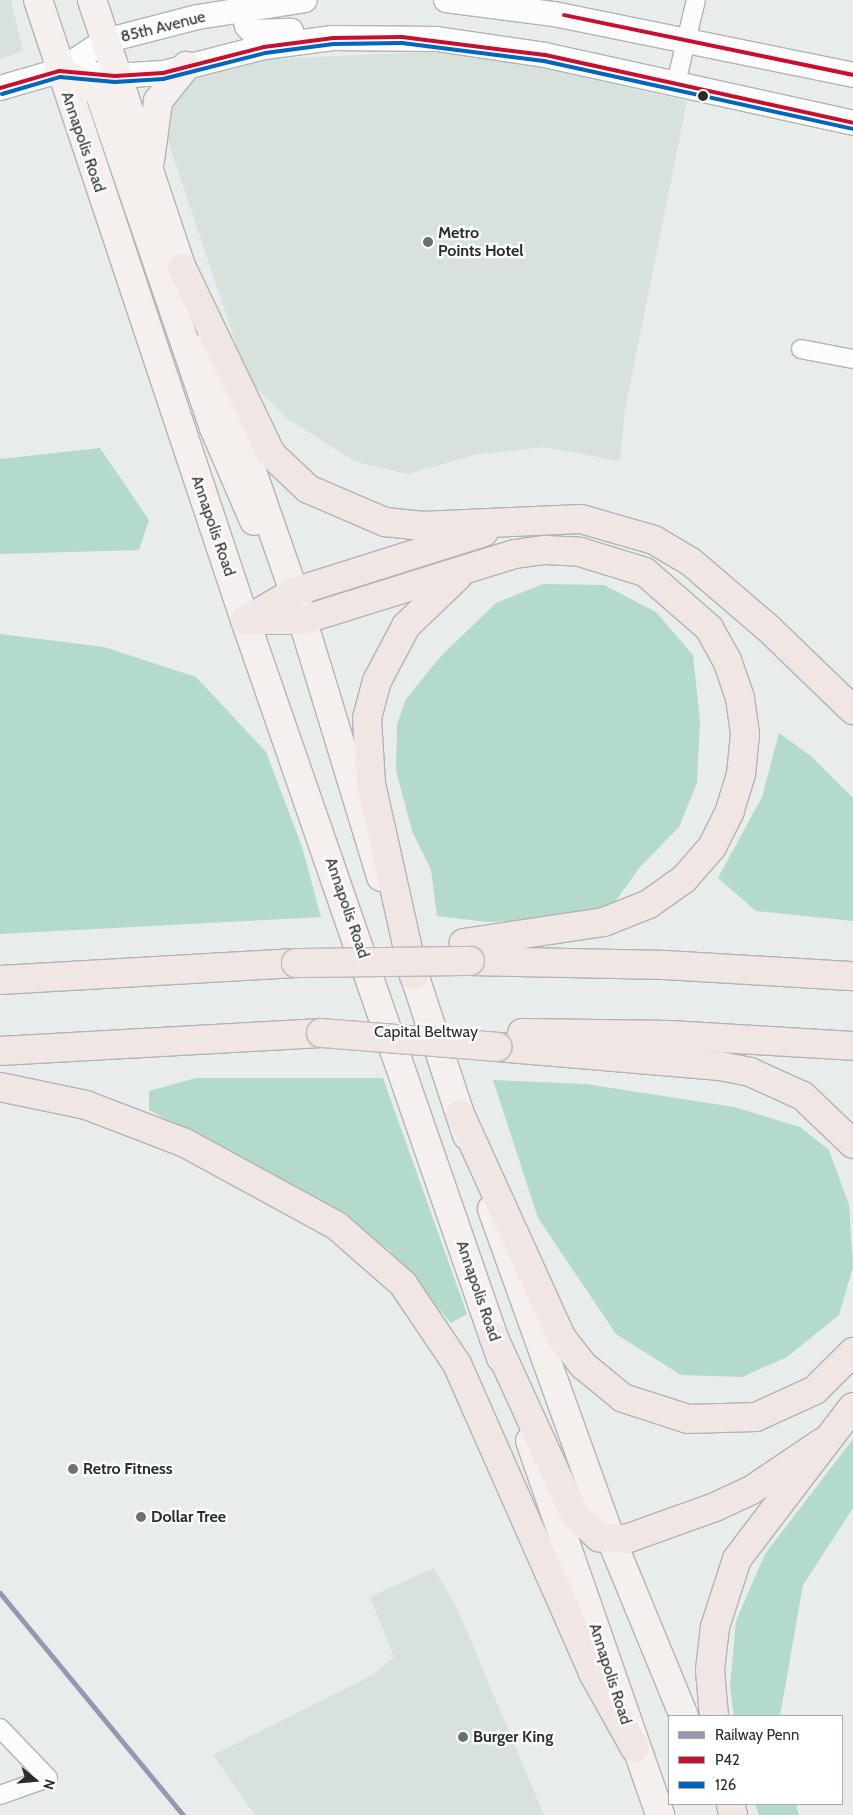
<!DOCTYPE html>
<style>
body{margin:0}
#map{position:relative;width:853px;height:1815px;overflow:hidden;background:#e8ecea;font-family:Cabin,sans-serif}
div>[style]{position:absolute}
.built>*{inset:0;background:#d7e2dd}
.forest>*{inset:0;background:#b3daca}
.roads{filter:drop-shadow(1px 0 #b2b4b3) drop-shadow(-1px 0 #b2b4b3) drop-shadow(0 1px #b2b4b3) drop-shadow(0 -1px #b2b4b3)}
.street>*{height:18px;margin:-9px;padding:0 9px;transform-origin:9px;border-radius:9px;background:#fcfcfc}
.secondary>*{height:24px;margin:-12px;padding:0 12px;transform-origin:12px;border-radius:12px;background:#fcfcfc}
.primary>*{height:28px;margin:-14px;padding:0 14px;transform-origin:14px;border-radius:14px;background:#f5efee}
.highway>*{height:28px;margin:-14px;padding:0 14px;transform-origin:14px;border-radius:14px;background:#f0e7e5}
.bridges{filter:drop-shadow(1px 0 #c0b8b5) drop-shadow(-1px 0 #c0b8b5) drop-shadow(0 1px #c0b8b5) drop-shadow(0 -1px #c0b8b5)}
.highway-bridge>*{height:28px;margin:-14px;padding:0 14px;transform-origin:14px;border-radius:14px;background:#f0e7e5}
.bus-1>*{height:4px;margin:-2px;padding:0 2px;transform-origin:2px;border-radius:2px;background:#c8102e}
.bus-2>*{height:4px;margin:-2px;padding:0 2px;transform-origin:2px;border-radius:2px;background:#0065bd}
.rail-1>*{height:5px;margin:-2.5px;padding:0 2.5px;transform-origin:2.5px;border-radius:2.5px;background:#9897b0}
.dots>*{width:14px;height:14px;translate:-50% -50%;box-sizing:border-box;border:2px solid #fff;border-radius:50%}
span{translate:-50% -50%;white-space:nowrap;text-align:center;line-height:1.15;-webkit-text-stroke:4.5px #fff;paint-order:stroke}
.street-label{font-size:16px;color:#2a2e2c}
.poi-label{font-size:16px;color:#2a2e2c;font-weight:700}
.left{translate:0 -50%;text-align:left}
.legend{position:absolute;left:668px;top:1715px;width:175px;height:90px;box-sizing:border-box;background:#fff;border:1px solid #aaabab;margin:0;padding:6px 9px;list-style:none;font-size:15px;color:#2a2e2c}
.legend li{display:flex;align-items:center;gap:10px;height:25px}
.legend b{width:25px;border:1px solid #aaabab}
.north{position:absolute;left:10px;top:1755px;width:50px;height:50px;-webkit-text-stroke:4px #fff;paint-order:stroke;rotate:107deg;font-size:14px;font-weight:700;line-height:20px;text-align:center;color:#2a2e2c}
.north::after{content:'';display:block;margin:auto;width:18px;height:22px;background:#2a2e2c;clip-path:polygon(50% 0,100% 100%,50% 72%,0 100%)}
</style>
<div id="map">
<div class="built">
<i style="clip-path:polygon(0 0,11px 0,23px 51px,0 59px)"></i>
<i style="clip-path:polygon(433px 52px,497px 57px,687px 101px,625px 410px,620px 461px,543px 447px,474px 455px,408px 474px,356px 462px,288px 419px,248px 380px,160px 117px,179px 80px,265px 59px)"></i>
<i style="clip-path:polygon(434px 1568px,458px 1610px,544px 1815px,255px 1815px,213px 1755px,374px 1674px,394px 1657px,370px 1597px)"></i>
</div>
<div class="forest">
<i style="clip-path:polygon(100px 448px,149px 520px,139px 550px,0 554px,0 459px)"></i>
<i style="clip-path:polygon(543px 584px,604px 585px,656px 612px,693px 655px,700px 721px,697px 783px,679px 827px,640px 867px,611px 907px,548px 920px,487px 922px,437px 916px,431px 870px,412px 831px,396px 770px,397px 724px,406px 699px,441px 656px,496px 603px)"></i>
<i style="clip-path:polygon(0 634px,104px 647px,196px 677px,266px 752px,302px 847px,321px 917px,0 934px)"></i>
<i style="clip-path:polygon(779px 733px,811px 756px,853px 798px,853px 921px,756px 911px,718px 878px,762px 797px)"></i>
<i style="clip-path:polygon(196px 1078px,383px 1078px,467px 1314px,451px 1323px,388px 1249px,324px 1206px,149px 1110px,149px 1091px)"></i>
<i style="clip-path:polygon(493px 1080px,586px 1084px,734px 1107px,800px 1127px,829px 1150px,849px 1205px,853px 1267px,839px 1315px,787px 1357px,742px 1377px,681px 1375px,616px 1334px,538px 1218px)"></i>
<i style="clip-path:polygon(853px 1439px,853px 1508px,803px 1585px,780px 1716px,734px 1716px,730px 1687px,736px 1621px,765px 1554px)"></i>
<i style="clip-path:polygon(755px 1804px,796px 1804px,799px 1815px,759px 1815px)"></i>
</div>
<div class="roads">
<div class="street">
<i style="left:676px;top:83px;width:85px;rotate:-76.5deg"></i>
<i style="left:801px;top:349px;width:53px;rotate:10.9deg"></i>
<i style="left:0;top:1728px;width:69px;rotate:46.2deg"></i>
<i style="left:48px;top:1778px;width:51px;rotate:160.5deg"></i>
</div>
<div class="secondary">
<i style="left:446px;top:0;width:109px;rotate:7.4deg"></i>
<i style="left:554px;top:14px;width:305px;rotate:11.5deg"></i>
<i style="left:243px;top:9px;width:17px;rotate:77deg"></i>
<i style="left:247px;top:26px;width:8px;rotate:45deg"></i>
<i style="left:253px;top:32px;width:38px;rotate:-2deg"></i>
<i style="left:62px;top:71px;width:53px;rotate:5.4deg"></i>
<i style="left:115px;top:76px;width:48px;rotate:-3.6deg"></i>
<i style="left:163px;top:73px;width:104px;rotate:-14.4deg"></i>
<i style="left:264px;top:47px;width:70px;rotate:-7.4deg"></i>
<i style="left:333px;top:38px;width:104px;rotate:0.6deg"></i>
<i style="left:437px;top:39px;width:109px;rotate:8.4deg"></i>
<i style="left:545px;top:55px;width:315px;rotate:12.4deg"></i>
<i style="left:0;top:88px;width:61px;rotate:-16.1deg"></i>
<i style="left:59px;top:71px;width:55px;rotate:-33.1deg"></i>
<i style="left:105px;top:41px;width:96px;rotate:-14.5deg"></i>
<i style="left:198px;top:17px;width:108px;rotate:-9deg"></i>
</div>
<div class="primary">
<i style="left:38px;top:0;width:654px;rotate:71.54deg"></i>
<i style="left:245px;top:620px;width:781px;rotate:70.87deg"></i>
<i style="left:92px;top:0;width:306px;rotate:71.5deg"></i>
<i style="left:59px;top:71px;width:45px;rotate:27.7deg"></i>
<i style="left:99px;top:92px;width:355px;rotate:71.1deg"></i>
<i style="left:214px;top:428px;width:101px;rotate:66.7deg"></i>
<i style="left:150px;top:161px;width:61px;rotate:-82.4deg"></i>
<i style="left:158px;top:101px;width:45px;rotate:-51.3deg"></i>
<i style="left:208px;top:345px;width:262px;rotate:70.8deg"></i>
<i style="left:294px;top:592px;width:298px;rotate:73deg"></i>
<i style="left:407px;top:953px;width:192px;rotate:71.8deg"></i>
<i style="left:492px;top:1209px;width:351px;rotate:70.2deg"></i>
<i style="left:611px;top:1539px;width:191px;rotate:67.6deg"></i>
<i style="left:530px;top:1441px;width:396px;rotate:70.8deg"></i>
</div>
<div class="highway">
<i style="left:182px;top:268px;width:206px;rotate:64.4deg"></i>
<i style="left:271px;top:454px;width:51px;rotate:43.4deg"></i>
<i style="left:308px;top:489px;width:84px;rotate:23.2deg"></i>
<i style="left:385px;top:522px;width:36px;rotate:6deg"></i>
<i style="left:421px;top:526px;width:160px;rotate:-2.5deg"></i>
<i style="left:581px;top:519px;width:76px;rotate:16deg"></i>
<i style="left:654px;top:540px;width:43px;rotate:30.7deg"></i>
<i style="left:691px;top:562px;width:101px;rotate:40.6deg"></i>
<i style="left:768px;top:628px;width:118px;rotate:44deg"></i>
<i style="left:245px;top:620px;width:58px"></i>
<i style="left:303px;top:620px;width:222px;rotate:-17.3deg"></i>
<i style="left:515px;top:554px;width:30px;rotate:-8deg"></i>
<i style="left:545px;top:550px;width:35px;rotate:3deg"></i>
<i style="left:580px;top:552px;width:68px;rotate:17.1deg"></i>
<i style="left:645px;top:572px;width:85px;rotate:41.2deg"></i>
<i style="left:709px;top:628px;width:37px;rotate:61deg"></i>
<i style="left:727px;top:660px;width:40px;rotate:71.1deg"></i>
<i style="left:740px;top:698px;width:36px;rotate:82deg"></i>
<i style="left:745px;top:734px;width:40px;rotate:95.7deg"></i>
<i style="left:741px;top:774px;width:39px;rotate:107deg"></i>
<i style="left:730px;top:811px;width:40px;rotate:116.6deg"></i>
<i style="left:712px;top:847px;width:43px;rotate:131.2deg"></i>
<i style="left:684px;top:879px;width:43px;rotate:144.5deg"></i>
<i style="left:649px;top:904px;width:48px;rotate:158.2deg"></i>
<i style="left:604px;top:922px;width:142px;rotate:171.5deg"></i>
<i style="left:246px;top:620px;width:56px;rotate:-30.3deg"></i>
<i style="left:294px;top:592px;width:199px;rotate:-17.5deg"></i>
<i style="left:470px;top:961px;width:196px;rotate:1.2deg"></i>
<i style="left:666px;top:965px;width:187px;rotate:3.4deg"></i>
<i style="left:414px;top:976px;width:197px;rotate:-102.6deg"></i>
<i style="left:371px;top:784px;width:66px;rotate:-93.5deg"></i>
<i style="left:367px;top:718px;width:38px;rotate:-75deg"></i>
<i style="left:377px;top:681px;width:62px;rotate:-62.2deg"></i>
<i style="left:406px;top:626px;width:72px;rotate:-43.9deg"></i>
<i style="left:0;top:980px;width:296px;rotate:-3.3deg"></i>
<i style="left:522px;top:1033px;width:148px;rotate:0.8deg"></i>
<i style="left:670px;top:1035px;width:183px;rotate:3.4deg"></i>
<i style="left:497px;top:1047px;width:224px;rotate:4.9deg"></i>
<i style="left:720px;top:1066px;width:31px;rotate:11deg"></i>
<i style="left:750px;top:1072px;width:58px;rotate:24.4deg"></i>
<i style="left:803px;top:1096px;width:69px;rotate:43.8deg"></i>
<i style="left:0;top:1051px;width:322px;rotate:-3.2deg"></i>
<i style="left:0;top:1087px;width:88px;rotate:11.8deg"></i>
<i style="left:86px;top:1105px;width:106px;rotate:21deg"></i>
<i style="left:185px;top:1143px;width:173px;rotate:28.6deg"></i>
<i style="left:337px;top:1226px;width:88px;rotate:41.3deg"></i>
<i style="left:403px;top:1284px;width:97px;rotate:56deg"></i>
<i style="left:457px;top:1364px;width:338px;rotate:66.2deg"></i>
<i style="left:593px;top:1673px;width:86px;rotate:60.8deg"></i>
<i style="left:460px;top:1114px;width:245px;rotate:65.6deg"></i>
<i style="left:561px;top:1337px;width:37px;rotate:52deg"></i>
<i style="left:584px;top:1366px;width:50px;rotate:39.4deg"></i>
<i style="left:623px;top:1398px;width:68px;rotate:17.9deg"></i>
<i style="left:688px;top:1419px;width:68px;rotate:-1.7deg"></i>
<i style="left:756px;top:1417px;width:65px;rotate:-24.6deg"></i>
<i style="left:815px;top:1390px;width:54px;rotate:-45deg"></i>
<i style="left:493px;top:1336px;width:197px;rotate:65.4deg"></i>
<i style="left:575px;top:1515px;width:33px;rotate:43deg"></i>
<i style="left:599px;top:1537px;width:27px;rotate:4deg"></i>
<i style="left:626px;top:1539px;width:95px;rotate:-19.8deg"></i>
<i style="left:715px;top:1507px;width:38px;rotate:-25deg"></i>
<i style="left:750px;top:1491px;width:88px;rotate:-33.9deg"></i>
<i style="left:714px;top:1716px;width:46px;rotate:-95deg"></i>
<i style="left:710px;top:1670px;width:43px;rotate:-83.4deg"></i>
<i style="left:715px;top:1627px;width:71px;rotate:-72.1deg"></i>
<i style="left:737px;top:1559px;width:191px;rotate:-52.7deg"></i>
<i style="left:731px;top:1804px;width:11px;rotate:80deg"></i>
</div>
</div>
<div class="bridges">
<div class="highway-bridge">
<i style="left:296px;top:963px;width:174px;rotate:-0.7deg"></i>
<i style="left:321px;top:1033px;width:177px;rotate:4.5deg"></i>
</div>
</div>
<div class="bus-1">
<i style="left:564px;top:15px;width:295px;rotate:11.7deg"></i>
<i style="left:0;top:88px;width:61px;rotate:-16.1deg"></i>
<i style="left:59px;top:71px;width:56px;rotate:5.1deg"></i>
<i style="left:115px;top:76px;width:48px;rotate:-3.6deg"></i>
<i style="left:163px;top:73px;width:104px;rotate:-14.4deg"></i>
<i style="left:264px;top:47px;width:70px;rotate:-7.4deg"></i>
<i style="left:333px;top:38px;width:69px;rotate:-0.8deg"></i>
<i style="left:402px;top:37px;width:144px;rotate:7.2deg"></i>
<i style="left:545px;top:55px;width:315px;rotate:12.4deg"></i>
</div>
<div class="bus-2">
<i style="left:2px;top:94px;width:60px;rotate:-16.3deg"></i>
<i style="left:60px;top:77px;width:55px;rotate:5.2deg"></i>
<i style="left:115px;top:82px;width:48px;rotate:-3.6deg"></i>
<i style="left:163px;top:79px;width:105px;rotate:-14.3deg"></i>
<i style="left:265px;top:53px;width:69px;rotate:-7.5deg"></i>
<i style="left:333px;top:44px;width:69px;rotate:-0.8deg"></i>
<i style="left:402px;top:43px;width:143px;rotate:7.2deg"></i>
<i style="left:544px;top:61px;width:315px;rotate:12.4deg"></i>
</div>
<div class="rail-1">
<i style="left:0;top:1593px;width:288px;rotate:50.5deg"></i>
</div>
<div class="dots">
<i style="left:703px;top:96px;background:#2a2e2c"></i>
<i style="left:428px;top:242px;background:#6c706e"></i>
<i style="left:73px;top:1469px;background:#6c706e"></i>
<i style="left:141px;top:1517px;background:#6c706e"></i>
<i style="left:463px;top:1737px;background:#6c706e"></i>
</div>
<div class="street-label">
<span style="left:163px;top:27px;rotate:-14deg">85th Avenue</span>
<span style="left:83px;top:142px;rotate:71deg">Annapolis Road</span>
<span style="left:213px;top:526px;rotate:71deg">Annapolis Road</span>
<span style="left:347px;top:908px;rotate:71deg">Annapolis Road</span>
<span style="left:426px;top:1032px">Capital Beltway</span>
<span style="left:478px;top:1291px;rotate:71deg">Annapolis Road</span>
<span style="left:610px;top:1674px;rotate:72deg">Annapolis Road</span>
</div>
<div class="poi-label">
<span class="left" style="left:438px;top:242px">Metro<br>Points Hotel</span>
<span class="left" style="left:83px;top:1469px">Retro Fitness</span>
<span class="left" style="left:151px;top:1517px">Dollar Tree</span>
<span class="left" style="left:473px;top:1737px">Burger King</span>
</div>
<ul class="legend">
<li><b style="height:6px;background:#9897b0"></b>Railway Penn</li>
<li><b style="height:6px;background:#c8102e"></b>P42</li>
<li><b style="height:6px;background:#0065bd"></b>126</li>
</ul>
<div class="north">N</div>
</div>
